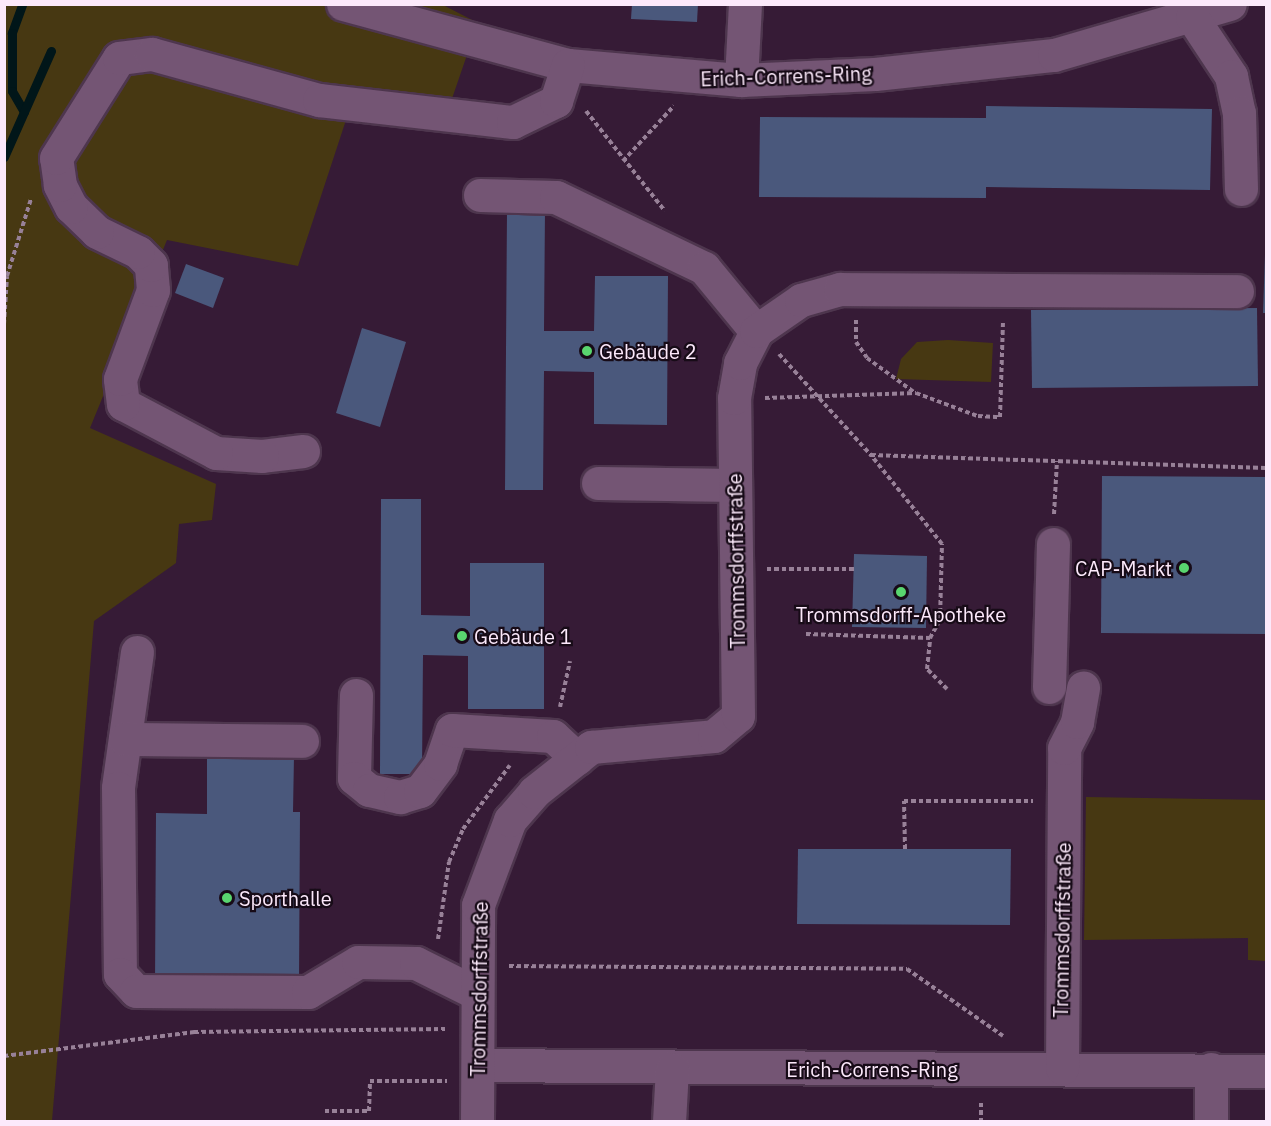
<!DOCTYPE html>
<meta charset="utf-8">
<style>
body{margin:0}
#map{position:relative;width:1271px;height:1126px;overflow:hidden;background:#361b36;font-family:"IBM Plex Sans",sans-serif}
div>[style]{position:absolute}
.green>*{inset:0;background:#473812}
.stream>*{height:9px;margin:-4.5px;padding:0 4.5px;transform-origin:4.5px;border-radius:4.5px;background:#011619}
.building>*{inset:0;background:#4a587c}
.path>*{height:4px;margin-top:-2px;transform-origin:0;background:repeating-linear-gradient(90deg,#988198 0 4.5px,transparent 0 7.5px)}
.roads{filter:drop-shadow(2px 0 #4e364e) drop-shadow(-2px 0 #4e364e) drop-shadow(0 2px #4e364e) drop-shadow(0 -2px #4e364e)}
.minor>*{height:33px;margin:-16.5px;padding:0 16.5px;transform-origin:16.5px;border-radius:16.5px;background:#745574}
.dots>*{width:16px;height:16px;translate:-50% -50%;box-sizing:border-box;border:3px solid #170b17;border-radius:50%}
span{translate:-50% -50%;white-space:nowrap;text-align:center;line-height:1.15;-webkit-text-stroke:4.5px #170b17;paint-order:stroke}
.street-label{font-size:20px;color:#fce9fb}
.poi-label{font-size:20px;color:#fce9fb}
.left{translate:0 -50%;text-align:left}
.right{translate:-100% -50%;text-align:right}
.frame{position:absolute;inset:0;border:6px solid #fce9fb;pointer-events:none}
</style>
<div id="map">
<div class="green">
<i style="clip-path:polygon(5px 5px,443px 5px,478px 23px,446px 116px,346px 120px,298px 266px,167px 240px,90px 428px,216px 484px,212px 520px,179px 524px,176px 563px,94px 621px,52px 1121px,5px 1122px)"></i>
<i style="clip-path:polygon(948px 340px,993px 343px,991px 382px,896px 379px,901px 359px,917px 342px)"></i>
<i style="clip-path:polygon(1086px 797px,1266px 800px,1266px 961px,1248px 960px,1248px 938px,1084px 940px)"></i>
</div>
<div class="stream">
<i style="left:22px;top:5px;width:30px;rotate:110deg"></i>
<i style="left:12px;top:33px;width:58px;rotate:90deg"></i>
<i style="left:12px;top:91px;width:24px;rotate:60deg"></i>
<i style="left:4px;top:157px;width:116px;rotate:-66.1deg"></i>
</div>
<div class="building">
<i style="clip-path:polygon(632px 4px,698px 4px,697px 22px,631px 19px)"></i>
<i style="clip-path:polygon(986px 106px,1212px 109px,1210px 190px,986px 187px,986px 198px,759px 197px,760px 117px,986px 118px)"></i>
<i style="clip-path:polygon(507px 210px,545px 210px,544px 331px,594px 331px,595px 276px,668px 276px,667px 425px,594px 424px,594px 372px,544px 371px,543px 490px,505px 490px)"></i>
<i style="clip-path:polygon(1265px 255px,1266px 255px,1266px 313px,1263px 313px)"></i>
<i style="clip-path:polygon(186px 264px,224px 278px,213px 308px,175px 293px)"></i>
<i style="clip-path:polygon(1257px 308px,1258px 386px,1032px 388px,1031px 310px)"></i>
<i style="clip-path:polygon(362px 328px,406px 342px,380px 427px,336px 413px)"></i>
<i style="clip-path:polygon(1102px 476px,1266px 477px,1266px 634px,1101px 633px)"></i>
<i style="clip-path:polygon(381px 499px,421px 499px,421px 615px,470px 616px,470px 563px,544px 563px,544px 709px,468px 709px,468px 656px,423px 655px,422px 774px,380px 774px)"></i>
<i style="clip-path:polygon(854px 554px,927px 556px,926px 628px,852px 627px)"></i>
<i style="clip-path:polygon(207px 755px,294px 756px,293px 812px,300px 812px,299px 983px,155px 983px,156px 813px,207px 814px)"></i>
<i style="clip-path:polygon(798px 849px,1011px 849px,1010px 925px,797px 924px)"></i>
</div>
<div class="path">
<i style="left:586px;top:111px;width:127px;rotate:51.7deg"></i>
<i style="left:623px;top:161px;width:75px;rotate:-47.2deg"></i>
<i style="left:856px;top:320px;width:22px;rotate:90deg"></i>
<i style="left:856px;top:342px;width:19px;rotate:55deg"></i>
<i style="left:867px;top:358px;width:58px;rotate:35.9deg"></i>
<i style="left:4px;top:324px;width:48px;rotate:-86.4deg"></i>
<i style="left:7px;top:276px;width:81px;rotate:-72.7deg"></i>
<i style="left:779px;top:354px;width:137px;rotate:47.7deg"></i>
<i style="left:765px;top:398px;width:151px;rotate:-1.9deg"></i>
<i style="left:916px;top:393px;width:66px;rotate:20.4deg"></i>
<i style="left:978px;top:416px;width:22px;rotate:3deg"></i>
<i style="left:1000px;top:417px;width:95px;rotate:-88.2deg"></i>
<i style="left:1054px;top:514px;width:53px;rotate:-86.8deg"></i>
<i style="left:767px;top:569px;width:87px"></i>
<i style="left:806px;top:634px;width:124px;rotate:1.8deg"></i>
<i style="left:947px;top:689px;width:28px;rotate:-135deg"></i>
<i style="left:927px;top:669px;width:31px;rotate:-84deg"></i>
<i style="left:930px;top:638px;width:21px;rotate:-61deg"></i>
<i style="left:940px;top:620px;width:76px;rotate:-88.5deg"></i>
<i style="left:942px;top:544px;width:114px;rotate:-128.6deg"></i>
<i style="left:871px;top:455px;width:395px;rotate:1.9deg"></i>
<i style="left:560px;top:707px;width:47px;rotate:-77.7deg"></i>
<i style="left:905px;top:849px;width:48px;rotate:-91.2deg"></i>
<i style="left:904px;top:801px;width:129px"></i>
<i style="left:438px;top:939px;width:78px;rotate:-81.9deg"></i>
<i style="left:449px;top:862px;width:36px;rotate:-67deg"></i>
<i style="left:463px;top:829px;width:79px;rotate:-53.7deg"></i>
<i style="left:509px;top:966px;width:398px;rotate:0.4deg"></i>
<i style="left:907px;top:969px;width:117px;rotate:34.9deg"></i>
<i style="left:4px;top:1056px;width:192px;rotate:-7.2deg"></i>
<i style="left:194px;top:1032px;width:251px;rotate:-0.7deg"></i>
<i style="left:325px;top:1111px;width:44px"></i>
<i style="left:369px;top:1111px;width:30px;rotate:-88deg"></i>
<i style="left:370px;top:1081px;width:77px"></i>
<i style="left:981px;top:1122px;width:21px;rotate:-90deg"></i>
</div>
<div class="roads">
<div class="minor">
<i style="left:343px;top:4px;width:233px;rotate:15.2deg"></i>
<i style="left:568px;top:65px;width:174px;rotate:5deg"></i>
<i style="left:741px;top:80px;width:134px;rotate:-2.6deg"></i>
<i style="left:875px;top:74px;width:180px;rotate:-6.1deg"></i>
<i style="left:1054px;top:55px;width:183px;rotate:-16.2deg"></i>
<i style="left:1192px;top:17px;width:71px;rotate:56.5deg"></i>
<i style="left:1231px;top:76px;width:38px;rotate:78deg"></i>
<i style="left:1239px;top:113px;width:76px;rotate:88.5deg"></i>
<i style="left:741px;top:80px;width:76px;rotate:-87deg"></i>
<i style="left:480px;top:195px;width:76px;rotate:1.5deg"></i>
<i style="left:556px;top:197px;width:164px;rotate:25.6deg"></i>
<i style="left:704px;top:268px;width:82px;rotate:50.5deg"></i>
<i style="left:303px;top:451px;width:41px;rotate:173deg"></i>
<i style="left:262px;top:456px;width:46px;rotate:-176.3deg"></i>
<i style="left:216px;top:453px;width:105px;rotate:-152.2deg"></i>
<i style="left:123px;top:404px;width:25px;rotate:-97deg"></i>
<i style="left:120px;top:379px;width:95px;rotate:-69.7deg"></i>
<i style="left:153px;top:290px;width:25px;rotate:-95deg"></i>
<i style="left:151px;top:265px;width:18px;rotate:-135deg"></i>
<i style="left:138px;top:252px;width:46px;rotate:-154deg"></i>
<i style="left:97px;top:232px;width:36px;rotate:-136deg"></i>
<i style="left:71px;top:207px;width:25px;rotate:-117deg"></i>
<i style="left:60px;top:185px;width:27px;rotate:-98deg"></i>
<i style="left:56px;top:158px;width:118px;rotate:-57.8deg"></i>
<i style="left:119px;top:58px;width:33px;rotate:-7deg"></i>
<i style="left:152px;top:54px;width:173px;rotate:15.4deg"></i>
<i style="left:319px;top:100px;width:195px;rotate:6.5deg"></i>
<i style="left:513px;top:122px;width:48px;rotate:-26deg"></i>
<i style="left:556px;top:101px;width:38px;rotate:-72deg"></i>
<i style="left:598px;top:483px;width:137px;rotate:0.8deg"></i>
<i style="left:137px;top:652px;width:137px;rotate:98deg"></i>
<i style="left:118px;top:788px;width:186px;rotate:89.4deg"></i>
<i style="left:120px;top:974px;width:23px;rotate:47deg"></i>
<i style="left:136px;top:991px;width:172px;rotate:0.3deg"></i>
<i style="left:308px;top:992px;width:58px;rotate:-31deg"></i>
<i style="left:358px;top:962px;width:58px;rotate:1deg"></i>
<i style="left:416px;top:963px;width:65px;rotate:26.6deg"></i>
<i style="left:1049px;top:687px;width:143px;rotate:-88.4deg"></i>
<i style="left:356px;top:695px;width:83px;rotate:91.4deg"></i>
<i style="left:354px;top:778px;width:19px;rotate:39deg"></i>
<i style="left:369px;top:790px;width:32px;rotate:13deg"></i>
<i style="left:400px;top:797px;width:21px;rotate:-17deg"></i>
<i style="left:420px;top:791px;width:34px;rotate:-53deg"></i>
<i style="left:440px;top:764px;width:36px;rotate:-71deg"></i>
<i style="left:452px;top:730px;width:101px;rotate:3.4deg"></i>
<i style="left:553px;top:736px;width:33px;rotate:43deg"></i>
<i style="left:125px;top:739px;width:177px;rotate:0.6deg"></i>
<i style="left:478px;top:1065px;width:788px;rotate:0.44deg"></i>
<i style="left:1062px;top:1068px;width:320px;rotate:-89.6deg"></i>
<i style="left:1064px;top:748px;width:29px;rotate:-63deg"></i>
<i style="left:1077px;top:722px;width:35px;rotate:-80deg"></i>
<i style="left:1211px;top:1069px;width:53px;rotate:90deg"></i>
<i style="left:477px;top:1122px;width:217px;rotate:-89.7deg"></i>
<i style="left:478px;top:905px;width:91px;rotate:-69.4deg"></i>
<i style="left:510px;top:820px;width:37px;rotate:-49deg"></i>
<i style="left:534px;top:792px;width:73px;rotate:-38.3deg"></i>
<i style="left:591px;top:747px;width:123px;rotate:-5.1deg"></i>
<i style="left:714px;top:736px;width:31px;rotate:-40deg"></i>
<i style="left:738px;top:716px;width:318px;rotate:-90.7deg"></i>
<i style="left:734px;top:398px;width:36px;rotate:-80deg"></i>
<i style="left:740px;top:363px;width:36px;rotate:-63deg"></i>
<i style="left:756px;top:331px;width:55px;rotate:-34.6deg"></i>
<i style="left:801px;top:300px;width:41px;rotate:-15.8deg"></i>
<i style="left:840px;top:289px;width:397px;rotate:0.3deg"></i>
<i style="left:669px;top:1122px;width:53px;rotate:-86.8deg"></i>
</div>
</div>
<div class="dots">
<i style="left:587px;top:351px;background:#59d56f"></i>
<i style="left:1184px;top:568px;background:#59d56f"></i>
<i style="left:901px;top:592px;background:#59d56f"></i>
<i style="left:462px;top:636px;background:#59d56f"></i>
<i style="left:227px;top:898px;background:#59d56f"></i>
</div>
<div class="street-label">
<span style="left:786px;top:76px;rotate:-2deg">Erich-Correns-Ring</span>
<span style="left:736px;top:561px;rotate:-91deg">Trommsdorffstraße</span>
<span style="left:1062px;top:930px;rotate:-89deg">Trommsdorffstraße</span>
<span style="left:479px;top:989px;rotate:-89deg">Trommsdorffstraße</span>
<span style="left:872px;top:1069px">Erich-Correns-Ring</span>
</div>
<div class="poi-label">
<span class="left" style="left:599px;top:351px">Gebäude 2</span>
<span class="right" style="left:1172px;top:568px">CAP-Markt</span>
<span style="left:901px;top:614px">Trommsdorff-Apotheke</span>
<span class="left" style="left:474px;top:636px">Gebäude 1</span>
<span class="left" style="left:239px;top:898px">Sporthalle</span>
</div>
<div class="frame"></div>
</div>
